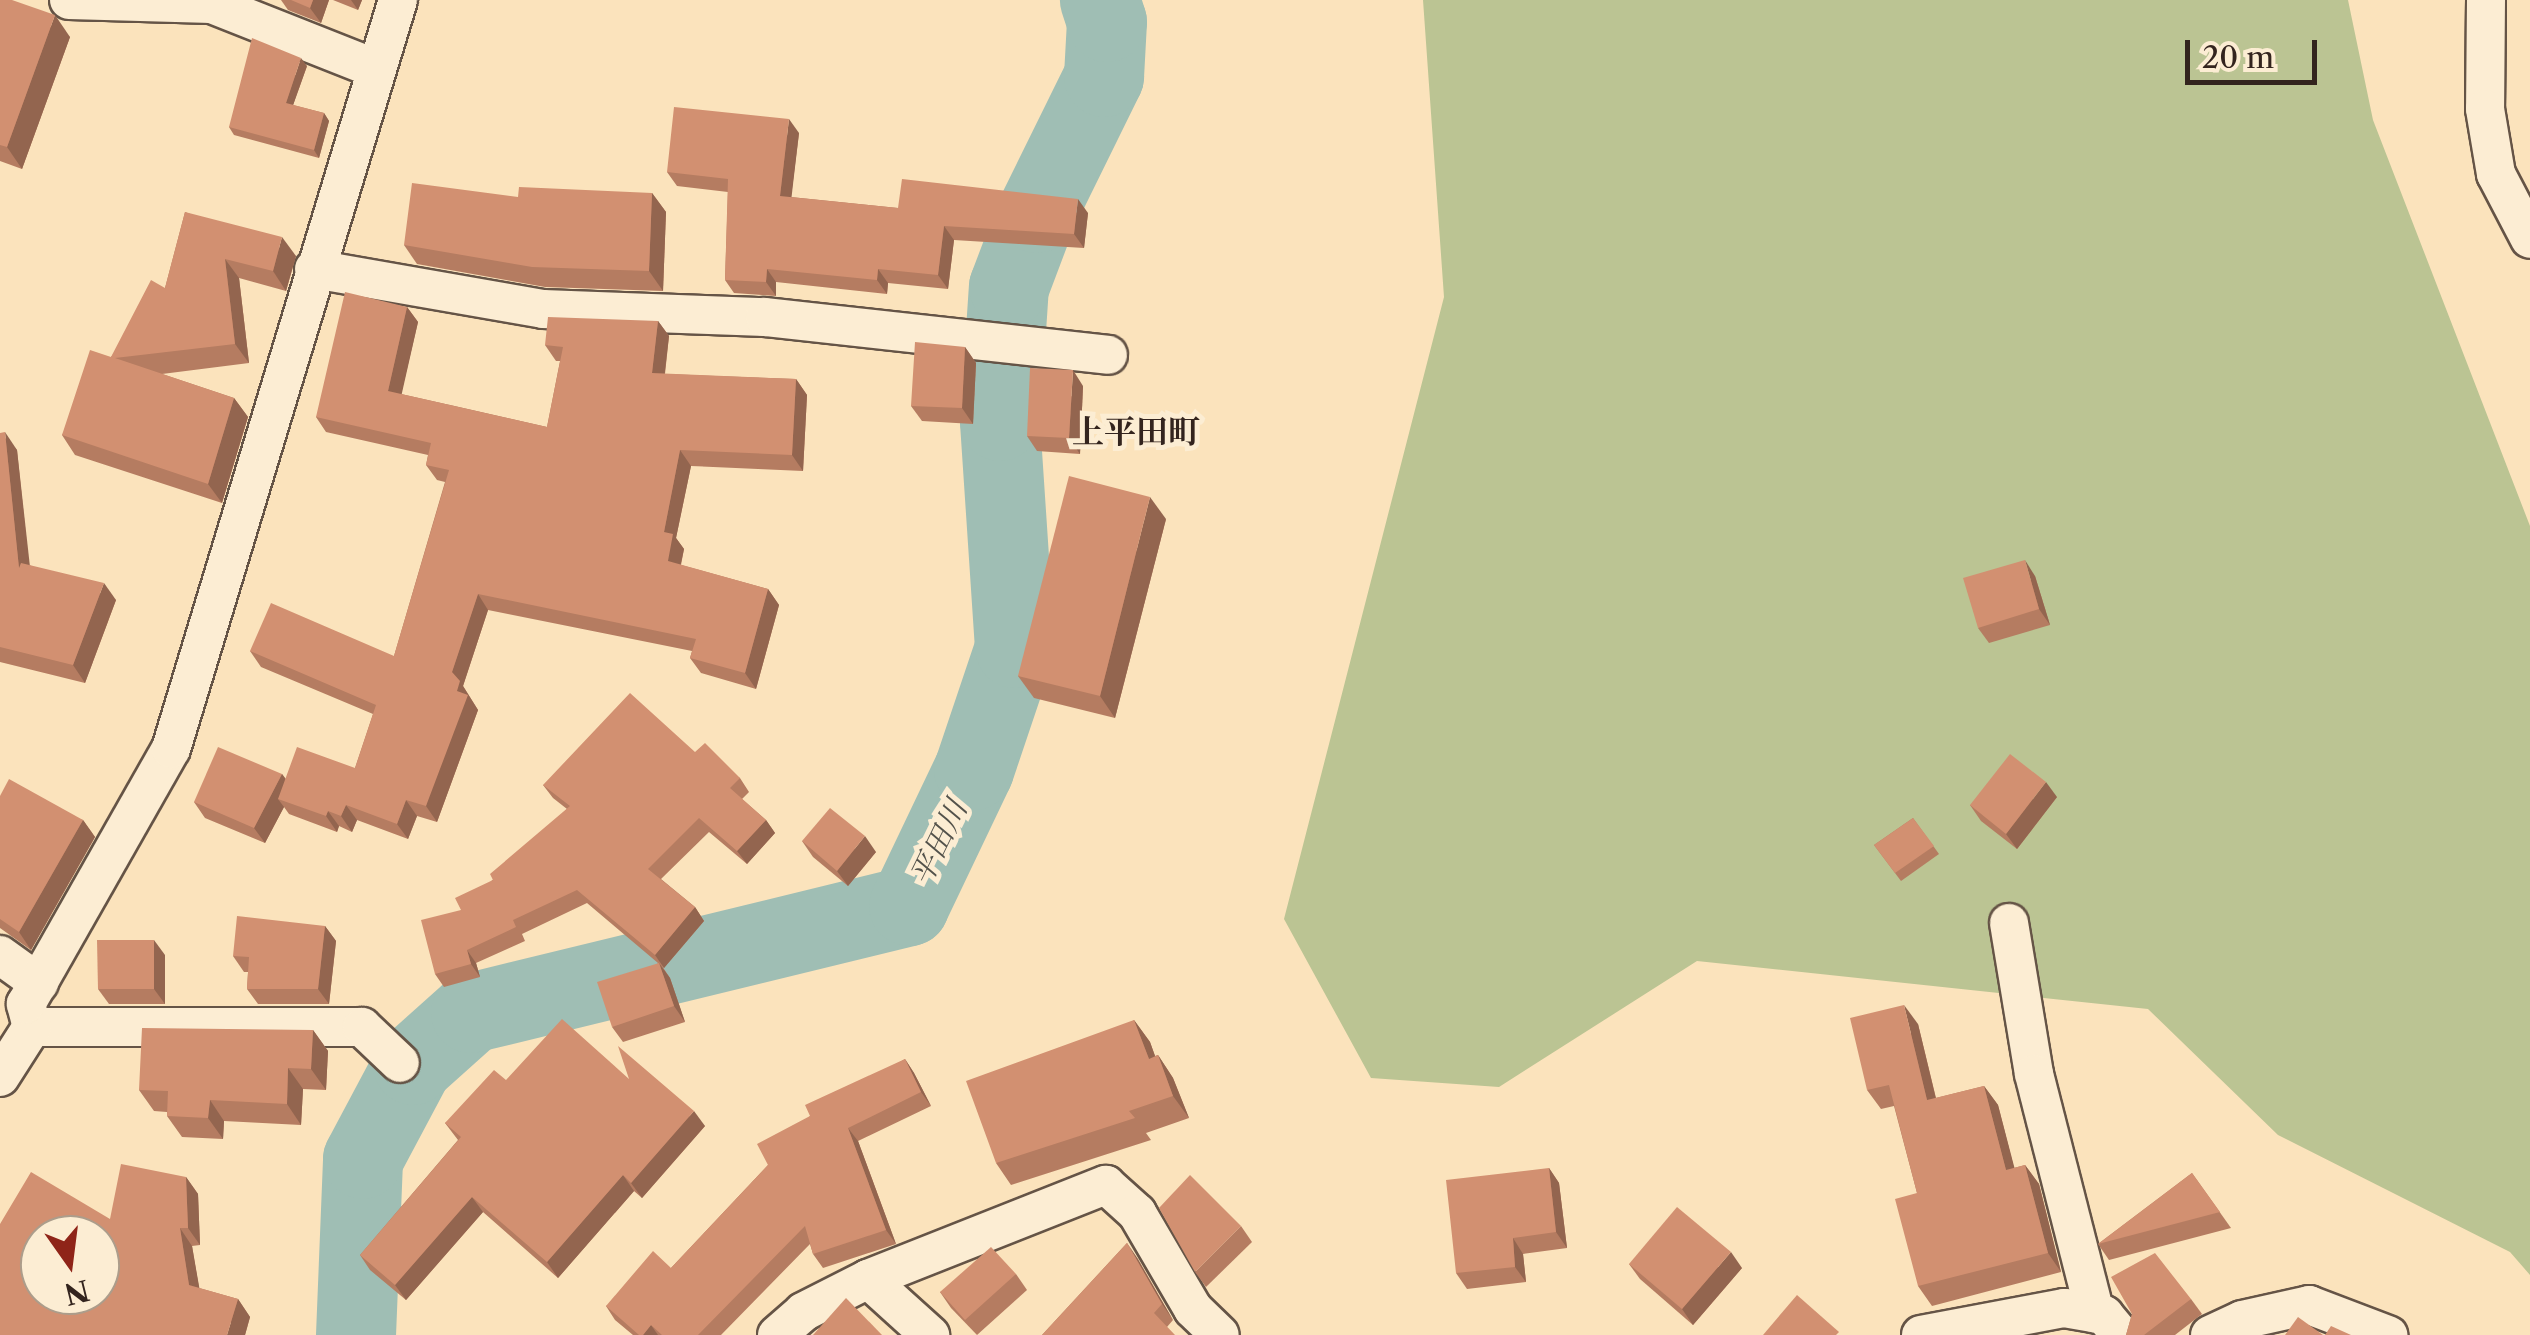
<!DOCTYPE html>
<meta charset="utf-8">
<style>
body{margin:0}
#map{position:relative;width:2530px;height:1335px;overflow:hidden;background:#fbe3bc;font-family:"Libre Caslon Text","Noto Serif JP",serif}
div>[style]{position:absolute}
.green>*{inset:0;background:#bbc493}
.river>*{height:80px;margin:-40px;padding:0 40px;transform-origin:40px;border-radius:40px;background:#9fbeb4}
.roads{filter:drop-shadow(2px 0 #655446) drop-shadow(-2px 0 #655446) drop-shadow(0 2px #655446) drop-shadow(0 -2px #655446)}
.street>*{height:38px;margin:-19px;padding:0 19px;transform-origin:19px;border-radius:19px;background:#fcedd3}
.wall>*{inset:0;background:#b57c61}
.shaded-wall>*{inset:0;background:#93654f}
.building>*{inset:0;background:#d29071}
span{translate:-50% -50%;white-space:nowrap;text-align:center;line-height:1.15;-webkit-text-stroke:10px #fcedd3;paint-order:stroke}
.water-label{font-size:30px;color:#53524b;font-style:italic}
.quarter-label{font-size:32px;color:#33241e;font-weight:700}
.north{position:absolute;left:20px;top:1215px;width:100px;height:100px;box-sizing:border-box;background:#fcedd3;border:2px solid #ac9d8b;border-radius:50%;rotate:166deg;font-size:28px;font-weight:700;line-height:40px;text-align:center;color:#33241e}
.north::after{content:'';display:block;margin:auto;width:35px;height:45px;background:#8f2418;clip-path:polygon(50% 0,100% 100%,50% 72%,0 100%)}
.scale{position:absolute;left:2185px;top:40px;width:132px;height:45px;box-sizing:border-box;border:5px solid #33241e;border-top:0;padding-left:12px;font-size:30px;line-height:35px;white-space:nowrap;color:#33241e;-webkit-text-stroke:8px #fcedd3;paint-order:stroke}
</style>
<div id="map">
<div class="green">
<i style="clip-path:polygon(1423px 0,2348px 0,2373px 120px,2530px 526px,2530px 1275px,2510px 1252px,2278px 1135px,2148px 1009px,1697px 961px,1499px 1087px,1371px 1078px,1284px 919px,1444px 297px)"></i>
</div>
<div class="river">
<i style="left:356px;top:1335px;width:176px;rotate:-87.7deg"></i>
<i style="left:363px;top:1159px;width:106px;rotate:-62deg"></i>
<i style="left:413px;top:1065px;width:78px;rotate:-41.9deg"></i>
<i style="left:471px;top:1013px;width:451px;rotate:-13.7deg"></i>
<i style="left:909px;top:906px;width:151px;rotate:-64.5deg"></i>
<i style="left:974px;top:770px;width:129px;rotate:-71.4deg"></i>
<i style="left:1015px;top:648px;width:227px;rotate:-93.8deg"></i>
<i style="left:1000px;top:421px;width:134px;rotate:-86.2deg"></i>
<i style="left:1009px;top:287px;width:79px;rotate:-69.3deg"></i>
<i style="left:1037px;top:213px;width:152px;rotate:-63.8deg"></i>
<i style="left:1104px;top:77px;width:55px;rotate:-86.9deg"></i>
<i style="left:1107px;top:22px;width:23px;rotate:-108deg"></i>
</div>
<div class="roads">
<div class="street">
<i style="left:69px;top:0;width:143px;rotate:1.6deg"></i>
<i style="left:212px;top:4px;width:176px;rotate:21.6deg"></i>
<i style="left:2486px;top:0;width:109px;rotate:90.5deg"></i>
<i style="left:2485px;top:109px;width:66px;rotate:80.4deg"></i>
<i style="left:2496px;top:174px;width:73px;rotate:62.4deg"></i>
<i style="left:314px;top:269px;width:232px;rotate:9.9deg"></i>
<i style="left:543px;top:309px;width:222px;rotate:2.1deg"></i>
<i style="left:765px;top:317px;width:345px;rotate:6.3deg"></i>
<i style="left:2009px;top:923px;width:153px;rotate:80.6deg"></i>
<i style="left:2034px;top:1074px;width:247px;rotate:75.7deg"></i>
<i style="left:0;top:955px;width:48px;rotate:35.7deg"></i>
<i style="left:32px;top:1027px;width:330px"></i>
<i style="left:362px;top:1027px;width:52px;rotate:43.5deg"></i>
<i style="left:0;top:1077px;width:59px;rotate:-57.4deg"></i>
<i style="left:32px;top:1027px;width:24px;rotate:-105deg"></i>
<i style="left:26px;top:1004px;width:293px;rotate:-60.4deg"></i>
<i style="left:171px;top:749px;width:783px;rotate:-73.14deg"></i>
<i style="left:868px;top:1279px;width:84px;rotate:42.1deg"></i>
<i style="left:777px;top:1335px;width:35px;rotate:-41deg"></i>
<i style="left:803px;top:1312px;width:73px;rotate:-26.9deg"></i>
<i style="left:868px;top:1279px;width:256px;rotate:-21.6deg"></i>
<i style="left:1106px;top:1185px;width:42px;rotate:42.1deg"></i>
<i style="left:1137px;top:1213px;width:111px;rotate:59.7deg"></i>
<i style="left:1193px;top:1309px;width:37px;rotate:44deg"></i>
<i style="left:1921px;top:1335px;width:146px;rotate:-10.7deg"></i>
<i style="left:2064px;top:1308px;width:41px;rotate:9.9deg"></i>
<i style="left:2104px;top:1315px;width:26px;rotate:50deg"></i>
<i style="left:2210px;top:1335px;width:35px;rotate:-25deg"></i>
<i style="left:2242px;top:1320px;width:69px;rotate:-12.6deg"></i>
<i style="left:2309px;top:1305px;width:85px;rotate:20.8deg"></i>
</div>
</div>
<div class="wall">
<i style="clip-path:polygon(0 0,70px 37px,22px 169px,0 161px)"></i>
<i style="clip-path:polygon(281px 0,329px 0,321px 23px,288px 10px)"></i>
<i style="clip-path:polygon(333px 0,362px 0,358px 10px)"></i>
<i style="clip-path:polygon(307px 66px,293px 105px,324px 113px,329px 121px,319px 158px,234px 135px,229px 127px)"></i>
<i style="clip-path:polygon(799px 133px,791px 197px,898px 208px,1088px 213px,1084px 248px,954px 240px,948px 289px,888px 283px,887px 294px,776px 282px,776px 296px,734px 293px,725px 280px,728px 192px,677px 186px,667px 172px)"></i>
<i style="clip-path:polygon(652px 193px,666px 212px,663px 291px,545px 287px,417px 264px,404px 245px,518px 197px)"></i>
<i style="clip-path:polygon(185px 212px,296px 256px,286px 291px,239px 278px,249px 363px,162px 374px,234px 398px,248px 417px,222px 503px,75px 455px,62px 435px,111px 357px,165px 288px)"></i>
<i style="clip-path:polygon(407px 307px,418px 322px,401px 394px,547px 427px,560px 361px,556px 361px,545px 345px,658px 321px,669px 336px,665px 374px,796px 379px,807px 395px,803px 471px,691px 466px,676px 538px,684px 549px,681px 565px,768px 589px,779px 605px,756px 689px,701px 673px,690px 658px,692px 651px,488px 610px,463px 686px,478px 710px,437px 822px,417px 816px,408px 839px,357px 820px,352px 832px,339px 826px,337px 832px,289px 814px,284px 807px,265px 843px,205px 818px,194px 802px,282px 774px,286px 779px,355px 768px,373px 714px,261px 667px,250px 651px,394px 656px,445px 482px,437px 480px,426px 465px,428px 455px,326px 432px,316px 417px)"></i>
<i style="clip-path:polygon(965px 347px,976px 363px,973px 424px,922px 421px,911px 406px)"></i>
<i style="clip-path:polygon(1083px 386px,1080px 454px,1037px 451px,1027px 436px)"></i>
<i style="clip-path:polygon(0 433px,17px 450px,29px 565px,116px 600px,85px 683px,0 662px)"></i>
<i style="clip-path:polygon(1166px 519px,1115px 718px,1034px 698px,1018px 676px)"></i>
<i style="clip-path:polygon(2035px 576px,2050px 625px,1989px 643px,1978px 628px)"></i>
<i style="clip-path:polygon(695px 752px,740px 778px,749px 792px,742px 799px,766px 820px,775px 833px,747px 864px,709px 832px,661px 879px,695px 907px,704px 921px,664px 968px,662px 966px,670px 978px,685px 1022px,623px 1042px,612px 1027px,658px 963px,587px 903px,522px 934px,525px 941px,476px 963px,480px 977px,444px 987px,435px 974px,461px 910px,567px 809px,553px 798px,543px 785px)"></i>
<i style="clip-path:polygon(0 796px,83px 820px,95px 837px,31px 950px,0 928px)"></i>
<i style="clip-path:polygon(2057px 797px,2017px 849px,1981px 821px,1970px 805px)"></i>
<i style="clip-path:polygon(1913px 818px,1939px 854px,1901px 881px,1874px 845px)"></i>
<i style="clip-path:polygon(802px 841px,876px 852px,848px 886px,813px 857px)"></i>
<i style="clip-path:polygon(325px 926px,336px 941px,329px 1004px,258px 1004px,247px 989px,248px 972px,244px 972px,233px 956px)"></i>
<i style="clip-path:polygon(165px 955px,165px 1004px,109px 1004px,98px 989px)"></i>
<i style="clip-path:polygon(1134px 1020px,1150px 1042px,1155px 1056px,1158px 1055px,1173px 1078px,1189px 1118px,1146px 1133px,1151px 1140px,1011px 1185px,996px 1163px)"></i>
<i style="clip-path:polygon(1918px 1024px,1936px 1098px,1984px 1086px,1998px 1105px,2014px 1168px,2025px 1165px,2039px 1184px,2061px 1272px,1932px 1306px,1918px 1286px,1917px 1193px,1894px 1106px,1881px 1109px,1867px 1090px)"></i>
<i style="clip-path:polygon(313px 1030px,328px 1051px,326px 1090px,303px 1089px,301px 1125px,224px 1121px,223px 1139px,182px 1137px,167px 1116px,167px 1112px,154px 1111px,139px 1090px)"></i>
<i style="clip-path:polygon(905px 1059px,914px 1073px,931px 1106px,858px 1141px,896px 1244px,823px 1268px,813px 1254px,810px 1244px,721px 1335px,633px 1335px,615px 1320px,606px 1306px,671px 1268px,768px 1165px,810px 1116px)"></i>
<i style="clip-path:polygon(629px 1079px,705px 1126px,642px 1198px,634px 1191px,558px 1278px,483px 1212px,406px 1300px,370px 1270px,360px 1255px,458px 1140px,445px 1123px,506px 1080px)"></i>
<i style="clip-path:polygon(1549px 1168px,1559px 1183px,1567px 1248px,1523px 1254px,1526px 1282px,1467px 1289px,1456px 1273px)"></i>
<i style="clip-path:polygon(2192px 1173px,2231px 1228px,2109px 1260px,2098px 1244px)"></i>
<i style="clip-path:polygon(186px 1177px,198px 1194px,200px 1245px,192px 1246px,199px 1288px,238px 1299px,250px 1317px,245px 1335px,110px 1219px)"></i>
<i style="clip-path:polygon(1241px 1226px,1252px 1242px,1206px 1287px,1195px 1272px)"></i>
<i style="clip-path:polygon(1127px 1243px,1173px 1320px,1167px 1327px,1042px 1335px)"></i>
<i style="clip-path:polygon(1629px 1264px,1742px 1268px,1693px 1325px,1640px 1279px)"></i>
<i style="clip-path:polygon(1016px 1274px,1027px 1290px,977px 1335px,951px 1308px,940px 1292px)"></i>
<i style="clip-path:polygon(2191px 1299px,2202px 1314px,2175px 1335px,2126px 1335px,2132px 1314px)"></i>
</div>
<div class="shaded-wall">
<i style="clip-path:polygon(313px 0,329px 0,321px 23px,310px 8px)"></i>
<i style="clip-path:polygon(351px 0,362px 0,358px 10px)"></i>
<i style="clip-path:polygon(55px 15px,70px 37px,22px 169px,7px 147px)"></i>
<i style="clip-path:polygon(301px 58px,307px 66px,291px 111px,286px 103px)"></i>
<i style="clip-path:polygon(324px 113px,329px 121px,319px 158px,314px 150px)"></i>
<i style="clip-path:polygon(789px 119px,799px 133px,790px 210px,780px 196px)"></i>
<i style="clip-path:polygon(652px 193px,666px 212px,663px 291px,649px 271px)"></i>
<i style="clip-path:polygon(1078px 199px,1088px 213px,1084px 248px,1074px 234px)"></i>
<i style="clip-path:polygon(944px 226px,954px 240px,948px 289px,938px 275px)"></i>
<i style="clip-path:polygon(282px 237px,296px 256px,286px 291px,273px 271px)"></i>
<i style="clip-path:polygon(225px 259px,239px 278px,249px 363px,235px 344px)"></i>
<i style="clip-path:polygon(767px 269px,776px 282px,776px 296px,766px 282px)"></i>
<i style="clip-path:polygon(878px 269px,888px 283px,887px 294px,877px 280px)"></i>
<i style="clip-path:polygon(407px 307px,418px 322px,399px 406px,388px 391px)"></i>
<i style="clip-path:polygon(658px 321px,669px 336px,663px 388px,652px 373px)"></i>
<i style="clip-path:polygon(965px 347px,976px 363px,973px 424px,962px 408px)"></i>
<i style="clip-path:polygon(1073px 370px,1083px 386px,1080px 454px,1069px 438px)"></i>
<i style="clip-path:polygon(796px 379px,807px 395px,803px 471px,792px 455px)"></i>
<i style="clip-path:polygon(234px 398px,248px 417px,222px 503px,208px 484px)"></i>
<i style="clip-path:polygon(5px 432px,17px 450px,32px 585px,19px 568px)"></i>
<i style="clip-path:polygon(680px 450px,691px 466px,676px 538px,684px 549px,678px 577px,668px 561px,664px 532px)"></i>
<i style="clip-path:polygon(1150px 497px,1166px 519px,1115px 718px,1100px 696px)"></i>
<i style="clip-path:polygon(2025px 560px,2035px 576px,2050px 625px,2039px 609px)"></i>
<i style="clip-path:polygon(104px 583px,116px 600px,85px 683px,73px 665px)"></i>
<i style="clip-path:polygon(768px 589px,779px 605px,756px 689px,745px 673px)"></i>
<i style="clip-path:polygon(478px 594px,488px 610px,463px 686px,478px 710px,437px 822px,426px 806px,452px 672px)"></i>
<i style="clip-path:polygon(282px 774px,293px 790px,278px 799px,284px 807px,265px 843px,254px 828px)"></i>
<i style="clip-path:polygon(2046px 782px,2057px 797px,2017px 849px,2006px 834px)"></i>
<i style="clip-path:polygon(406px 800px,417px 816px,408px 839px,397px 824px)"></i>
<i style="clip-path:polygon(346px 805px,357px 820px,352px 832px,341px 816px)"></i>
<i style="clip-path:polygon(328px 811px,339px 826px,337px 832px,326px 816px)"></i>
<i style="clip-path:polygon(83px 820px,95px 837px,31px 950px,19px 932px)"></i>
<i style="clip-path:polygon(766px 820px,775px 833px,747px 864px,737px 851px)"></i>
<i style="clip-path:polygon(865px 836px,876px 852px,848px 886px,837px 871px)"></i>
<i style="clip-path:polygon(695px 907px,704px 921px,664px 968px,655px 955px)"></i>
<i style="clip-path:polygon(325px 926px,336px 941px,329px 1004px,318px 989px)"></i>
<i style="clip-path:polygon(154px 940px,165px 955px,165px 1004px,154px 989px)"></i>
<i style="clip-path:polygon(467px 950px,476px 963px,480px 977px,471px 964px)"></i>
<i style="clip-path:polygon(659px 963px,670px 978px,685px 1022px,674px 1006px)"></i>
<i style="clip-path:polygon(1904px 1005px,1918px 1024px,1941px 1120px,1927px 1100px)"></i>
<i style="clip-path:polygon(1134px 1020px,1150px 1042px,1164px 1081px,1149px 1059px)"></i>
<i style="clip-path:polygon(313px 1030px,328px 1051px,326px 1090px,311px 1069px)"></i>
<i style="clip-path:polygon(1158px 1055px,1173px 1078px,1189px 1118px,1173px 1096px)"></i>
<i style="clip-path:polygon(905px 1059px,914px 1073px,931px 1106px,921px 1092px)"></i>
<i style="clip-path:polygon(288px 1068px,303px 1089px,301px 1125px,287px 1104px)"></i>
<i style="clip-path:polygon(1984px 1086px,1998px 1105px,2020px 1189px,2006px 1170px)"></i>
<i style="clip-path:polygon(210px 1100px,224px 1121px,223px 1139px,208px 1118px)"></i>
<i style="clip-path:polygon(694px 1111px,705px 1126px,642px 1198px,631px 1183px)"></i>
<i style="clip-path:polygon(848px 1128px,858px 1141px,896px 1244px,886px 1230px)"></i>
<i style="clip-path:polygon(2025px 1165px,2039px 1184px,2061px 1272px,2048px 1253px)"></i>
<i style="clip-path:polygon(1549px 1168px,1559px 1183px,1567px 1248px,1556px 1232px)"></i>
<i style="clip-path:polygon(623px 1175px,634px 1191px,558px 1278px,547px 1262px)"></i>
<i style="clip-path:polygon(186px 1177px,198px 1194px,200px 1245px,188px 1228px)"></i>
<i style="clip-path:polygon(472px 1197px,483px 1212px,406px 1300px,395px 1285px)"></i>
<i style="clip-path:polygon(180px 1228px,192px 1246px,202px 1303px,189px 1285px)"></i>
<i style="clip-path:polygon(1513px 1238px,1523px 1254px,1526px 1282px,1515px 1267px)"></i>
<i style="clip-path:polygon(1127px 1243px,1138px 1259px,1173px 1320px,1162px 1304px)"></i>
<i style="clip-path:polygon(1731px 1252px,1742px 1268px,1693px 1325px,1682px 1309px)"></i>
<i style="clip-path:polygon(238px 1299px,250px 1317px,245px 1335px,227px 1335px)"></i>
<i style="clip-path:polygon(651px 1325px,658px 1335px,643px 1335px)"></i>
</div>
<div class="building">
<i style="clip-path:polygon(0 0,12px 0,55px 15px,7px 147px,0 145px)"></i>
<i style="clip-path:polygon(291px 0,313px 0,310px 8px)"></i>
<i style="clip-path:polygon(252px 38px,301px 58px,286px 103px,324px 113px,314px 150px,229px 127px)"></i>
<i style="clip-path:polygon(674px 107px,789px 119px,780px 196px,898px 208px,902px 179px,1078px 199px,1074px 234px,944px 226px,938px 275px,878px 269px,877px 280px,767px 269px,766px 282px,725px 280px,728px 179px,667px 172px)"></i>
<i style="clip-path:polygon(412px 183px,518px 197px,519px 187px,652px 193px,649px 271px,532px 267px,404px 245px)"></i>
<i style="clip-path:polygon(185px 212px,282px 237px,273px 271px,225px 259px,235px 344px,115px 358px,234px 398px,208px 484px,62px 435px,90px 350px,111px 357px,151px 280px,165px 288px)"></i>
<i style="clip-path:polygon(345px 292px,407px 307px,388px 391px,547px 427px,563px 347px,545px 345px,548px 317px,658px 321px,652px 373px,796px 379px,792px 455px,680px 450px,664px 532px,673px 534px,668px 561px,768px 589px,745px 673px,690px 658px,696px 639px,478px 594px,452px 672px,460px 681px,457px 691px,468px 695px,426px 806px,406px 800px,397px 824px,346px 805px,341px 816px,328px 811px,326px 816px,278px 799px,297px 747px,355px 768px,376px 705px,250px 651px,271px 603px,394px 656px,449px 470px,426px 465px,431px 443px,316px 417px)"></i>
<i style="clip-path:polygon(915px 342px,965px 347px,962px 408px,911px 406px)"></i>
<i style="clip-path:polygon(1030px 368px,1073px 370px,1069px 438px,1027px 436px)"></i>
<i style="clip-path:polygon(5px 432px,19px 568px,21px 563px,104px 583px,73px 665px,0 647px,0 433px)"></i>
<i style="clip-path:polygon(1069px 476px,1150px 497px,1100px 696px,1018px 676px)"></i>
<i style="clip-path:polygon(2025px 560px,2039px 609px,1978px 628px,1963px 578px)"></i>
<i style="clip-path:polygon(630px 693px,695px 752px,705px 743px,740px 778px,730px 788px,766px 820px,737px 851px,699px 818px,648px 869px,695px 907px,655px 955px,577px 890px,513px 920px,516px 927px,467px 950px,471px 964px,435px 974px,421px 920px,461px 910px,455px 898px,493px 880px,490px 874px,570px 806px,543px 785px)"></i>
<i style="clip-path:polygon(218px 747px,282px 774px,254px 828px,194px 802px)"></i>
<i style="clip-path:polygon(2010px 754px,2046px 782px,2006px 834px,1970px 805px)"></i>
<i style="clip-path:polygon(9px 779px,83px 820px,19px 932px,0 919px,0 796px)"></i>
<i style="clip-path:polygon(830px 808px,865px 836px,837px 871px,802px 841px)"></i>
<i style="clip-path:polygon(1913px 818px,1934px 846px,1895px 873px,1874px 845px)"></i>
<i style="clip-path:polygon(237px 916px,325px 926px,318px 989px,247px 989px,249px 957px,233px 956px)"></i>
<i style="clip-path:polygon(97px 940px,154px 940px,154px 989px,98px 989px)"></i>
<i style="clip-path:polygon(659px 963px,674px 1006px,612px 1027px,597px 982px)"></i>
<i style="clip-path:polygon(1904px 1005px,1927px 1100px,1984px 1086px,2006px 1170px,2025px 1165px,2048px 1253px,1918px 1286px,1895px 1199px,1917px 1193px,1889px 1085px,1867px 1090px,1850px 1018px)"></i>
<i style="clip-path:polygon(562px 1019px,629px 1079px,618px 1046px,694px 1111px,631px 1183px,623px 1175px,547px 1262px,472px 1197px,395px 1285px,360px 1255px,461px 1137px,445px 1123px,494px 1070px,506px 1080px)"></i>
<i style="clip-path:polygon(1134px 1020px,1149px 1059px,1158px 1055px,1173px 1096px,1129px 1111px,1135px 1118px,996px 1163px,966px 1081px)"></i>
<i style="clip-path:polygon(142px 1028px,313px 1030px,311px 1069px,288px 1068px,287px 1104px,210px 1100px,208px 1118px,167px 1116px,168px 1091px,139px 1090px)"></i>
<i style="clip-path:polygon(905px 1059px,921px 1092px,848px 1128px,886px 1230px,813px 1254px,805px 1226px,698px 1335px,662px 1335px,651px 1325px,643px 1335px,639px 1335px,606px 1306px,653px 1251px,671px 1268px,768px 1165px,757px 1144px,810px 1116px,805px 1105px)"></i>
<i style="clip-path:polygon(evenodd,121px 1164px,186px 1177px,188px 1228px,180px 1228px,189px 1285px,238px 1299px,227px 1335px,0 1335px,0 1224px,31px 1172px,110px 1219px,121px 1164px,40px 1235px,100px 1235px,100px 1295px,40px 1295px,40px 1235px)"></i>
<i style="clip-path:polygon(1549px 1168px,1556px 1232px,1513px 1238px,1515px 1267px,1456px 1273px,1446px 1180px)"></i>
<i style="clip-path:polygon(2192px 1173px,2220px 1212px,2098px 1244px)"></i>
<i style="clip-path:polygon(1190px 1175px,1241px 1226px,1195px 1272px,1159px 1208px)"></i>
<i style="clip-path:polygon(1677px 1207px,1731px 1252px,1682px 1309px,1629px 1264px)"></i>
<i style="clip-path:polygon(1127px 1243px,1162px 1304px,1154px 1313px,1175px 1335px,1042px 1335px)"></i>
<i style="clip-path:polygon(991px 1247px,1016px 1274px,965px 1320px,940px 1292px)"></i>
<i style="clip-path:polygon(2155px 1253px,2191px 1299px,2144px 1335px,2126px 1335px,2132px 1314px,2111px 1277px)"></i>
<i style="clip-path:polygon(1797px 1295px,1839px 1332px,1836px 1335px,1763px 1335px)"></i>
<i style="clip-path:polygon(846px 1298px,882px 1335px,813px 1335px)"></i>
<i style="clip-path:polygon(2298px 1317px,2323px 1335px,2285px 1335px)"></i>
<i style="clip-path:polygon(2331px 1326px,2351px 1335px,2325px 1335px)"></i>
</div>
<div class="water-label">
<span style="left:939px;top:843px;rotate:-64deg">平田川</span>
</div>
<div class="quarter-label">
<span style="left:1136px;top:432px">上平田町</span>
</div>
<div class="north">N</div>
<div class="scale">20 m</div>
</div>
